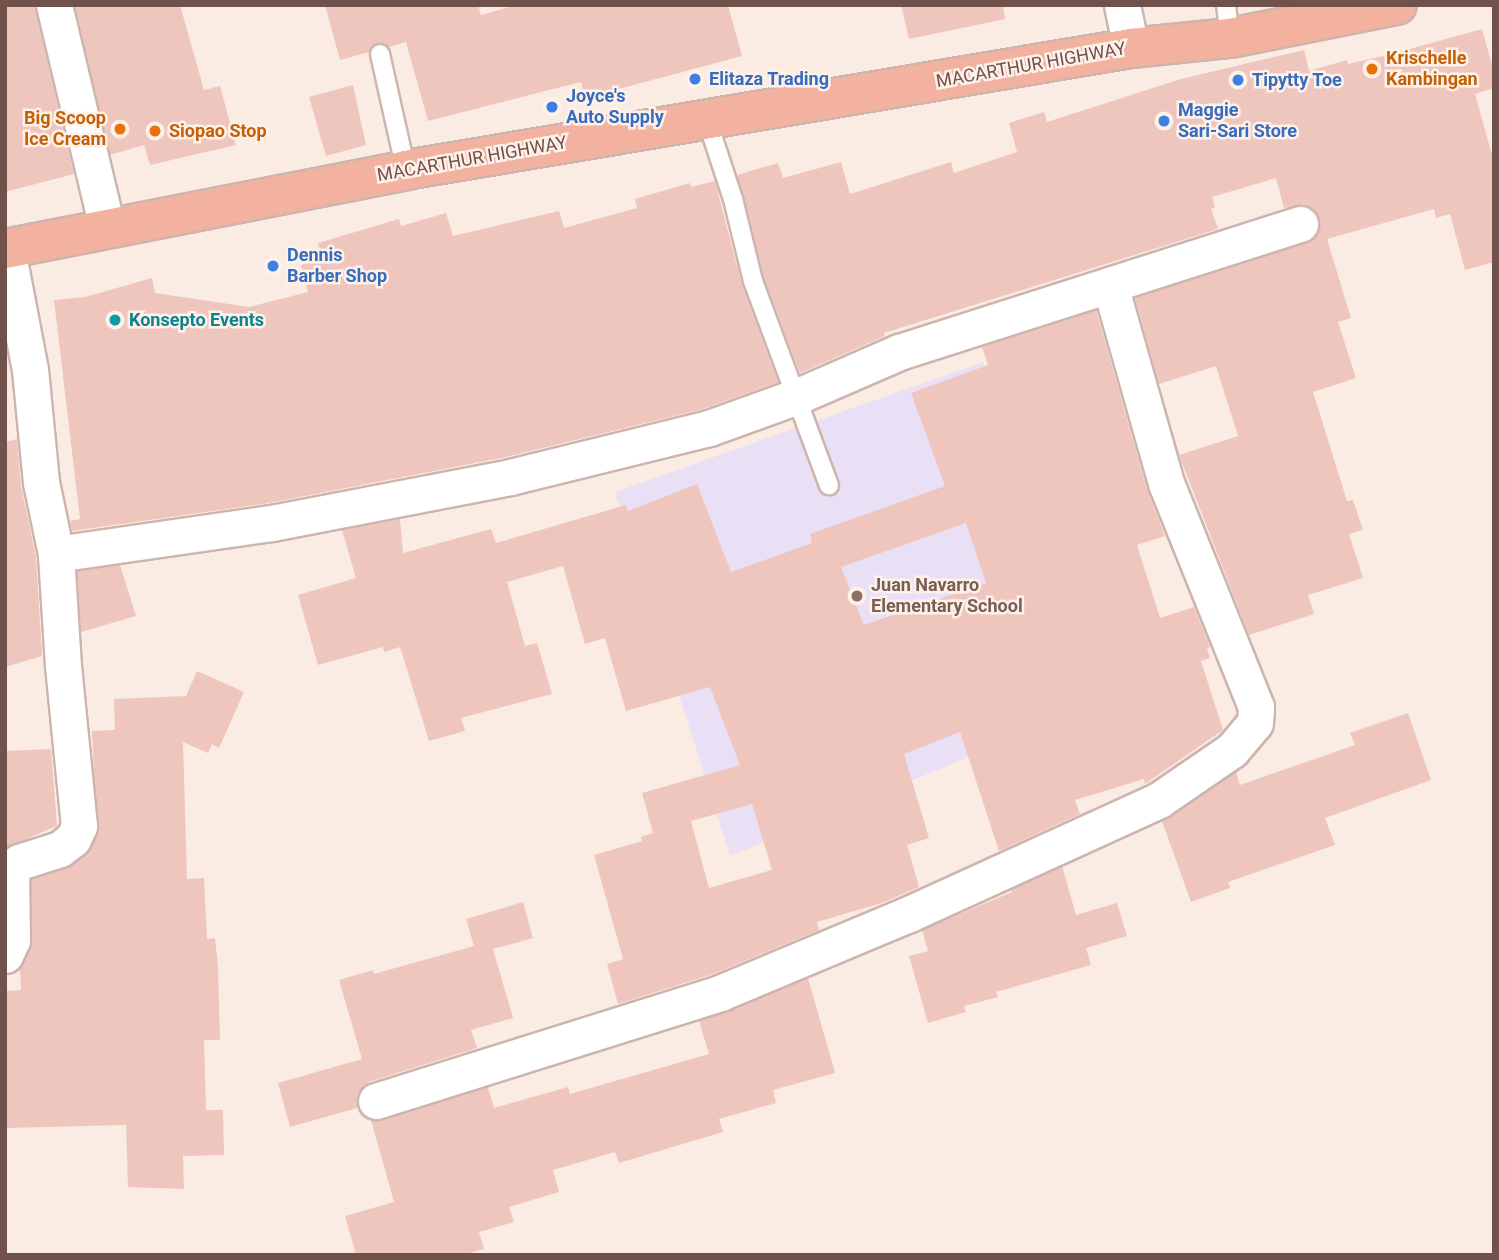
<!DOCTYPE html>
<style>
body{margin:0}
#map{position:relative;width:1499px;height:1260px;overflow:hidden;background:#faece3;font-family:Roboto,sans-serif}
div>[style]{position:absolute}
.education>*{inset:0;background:#eae0f6}
.building>*{inset:0;background:#eec6bd}
.roads{filter:drop-shadow(2px 0 #cdb5ae) drop-shadow(-2px 0 #cdb5ae) drop-shadow(0 2px #cdb5ae) drop-shadow(0 -2px #cdb5ae)}
.service>*{height:18px;margin:-9px;padding:0 9px;transform-origin:9px;border-radius:9px;background:#fff}
.minor>*{height:35px;margin:-17.5px;padding:0 17.5px;transform-origin:17.5px;border-radius:17.5px;background:#fff}
.trunk>*{height:38px;margin:-19px;padding:0 19px;transform-origin:19px;border-radius:19px;background:#f2b29f}
.dots>*{width:19px;height:19px;translate:-50% -50%;box-sizing:border-box;border:4px solid #fef1e9;border-radius:50%}
span{translate:-50% -50%;white-space:nowrap;text-align:center;line-height:1.15;-webkit-text-stroke:5px #fef1e9;paint-order:stroke}
.food-label{font-size:18px;color:#c56008;font-weight:700}
.left{translate:0 -50%;text-align:left}
.right{translate:-100% -50%;text-align:right}
.street-label{font-size:18px;color:#70514b}
.shop-label{font-size:18px;color:#366cbe;font-weight:700}
.culture-label{font-size:18px;color:#0d838f;font-weight:700}
.education-label{font-size:18px;color:#785e54;font-weight:700}
.frame{position:absolute;inset:0;border:7px solid #70514b;pointer-events:none}
</style>
<div id="map">
<div class="education">
<i style="clip-path:polygon(983px 362px,1104px 701px,730px 856px,615px 492px)"></i>
</div>
<div class="building">
<i style="clip-path:polygon(5px 5px,34px 5px,74px 174px,5px 192px)"></i>
<i style="clip-path:polygon(75px 5px,180px 5px,204px 90px,220px 86px,236px 145px,150px 165px,144px 145px,110px 155px)"></i>
<i style="clip-path:polygon(325px 5px,478px 5px,481px 15px,516px 5px,728px 5px,742px 56px,585px 98px,581px 82px,428px 121px,406px 42px,389px 47px,377px 43px,369px 52px,340px 60px)"></i>
<i style="clip-path:polygon(901px 5px,1003px 5px,1005px 19px,909px 39px)"></i>
<i style="clip-path:polygon(1482px 29px,1494px 72px,1494px 88px,1475px 94px,1494px 162px,1494px 262px,1465px 270px,1450px 214px,1436px 218px,1434px 209px,1327px 239px,1351px 318px,1338px 322px,1356px 378px,1313px 392px,1347px 501px,1353px 500px,1363px 530px,1349px 534px,1363px 578px,1308px 595px,1314px 614px,1249px 635px,1179px 455px,1238px 436px,1216px 366px,1159px 384px,1135px 298px,1314px 238px,1320px 228px,1314px 210px,1304px 204px,1284px 208px,1276px 178px,1212px 197px,1215px 207px,1211px 209px,1218px 229px,884px 333px,885px 336px,800px 373px,764px 278px,737px 175px,778px 163px,783px 178px,841px 162px,850px 194px,951px 162px,954px 173px,1017px 152px,1009px 123px,1044px 112px,1047px 122px,1181px 79px,1304px 50px,1309px 71px,1347px 60px,1348px 64px,1388px 55px)"></i>
<i style="clip-path:polygon(353px 85px,366px 145px,326px 156px,309px 97px)"></i>
<i style="clip-path:polygon(715px 181px,742px 285px,778px 382px,703px 409px,506px 457px,269px 503px,72px 531px,70px 521px,80px 519px,54px 300px,85px 297px,152px 278px,155px 293px,249px 307px,308px 292px,301px 265px,323px 259px,318px 243px,399px 219px,401px 226px,446px 213px,453px 236px,559px 211px,564px 228px,637px 208px,635px 199px,690px 183px,691px 187px)"></i>
<i style="clip-path:polygon(evenodd,1096px 310px,1147px 489px,1165px 536px,1137px 545px,1160px 618px,1194px 607px,1210px 647px,1207px 648px,1210px 658px,1201px 661px,1223px 730px,1145px 784px,1144px 779px,1075px 800px,1080px 814px,999px 851px,960px 732px,904px 754px,929px 838px,907px 845px,919px 887px,882px 903px,817px 922px,819px 930px,713px 974px,618px 1004px,607px 964px,623px 959px,594px 855px,642px 841px,641px 837px,653px 833px,642px 793px,740px 765px,710px 687px,626px 711px,605px 638px,585px 644px,563px 566px,507px 582px,525px 646px,537px 643px,552px 694px,461px 718px,465px 731px,429px 741px,400px 647px,384px 652px,383px 647px,318px 665px,298px 595px,356px 578px,342px 530px,400px 519px,403px 553px,491px 529px,496px 543px,626px 505px,628px 511px,697px 484px,731px 572px,812px 543px,810px 534px,945px 486px,911px 393px,988px 365px,982px 347px,1096px 310px,966px 523px,986px 583px,864px 625px,841px 567px,966px 523px,1096px 310px,752px 804px,772px 870px,709px 888px,691px 821px,752px 804px)"></i>
<i style="clip-path:polygon(17px 439px,21px 486px,36px 557px,42px 656px,5px 667px,5px 442px)"></i>
<i style="clip-path:polygon(120px 565px,136px 616px,81px 632px,77px 571px)"></i>
<i style="clip-path:polygon(197px 671px,244px 692px,219px 748px,212px 744px,208px 753px,183px 742px,187px 879px,204px 878px,207px 939px,215px 938px,218px 966px,220px 1040px,204px 1040px,206px 1110px,223px 1110px,224px 1155px,183px 1156px,184px 1189px,128px 1187px,126px 1125px,5px 1128px,5px 991px,21px 990px,20px 968px,32px 940px,31px 879px,72px 865px,86px 855px,97px 834px,92px 731px,115px 730px,114px 699px,186px 696px)"></i>
<i style="clip-path:polygon(1408px 713px,1431px 780px,1325px 818px,1335px 845px,1228px 882px,1230px 888px,1191px 902px,1162px 821px,1236px 772px,1240px 785px,1355px 745px,1350px 733px)"></i>
<i style="clip-path:polygon(51px 749px,57px 826px,5px 848px,5px 751px)"></i>
<i style="clip-path:polygon(1062px 866px,1076px 915px,1117px 903px,1127px 936px,1086px 948px,1091px 965px,996px 992px,998px 997px,964px 1006px,966px 1012px,928px 1023px,909px 956px,928px 951px,922px 930px,1012px 892px,1011px 889px)"></i>
<i style="clip-path:polygon(523px 902px,533px 938px,493px 949px,513px 1018px,471px 1030px,477px 1048px,369px 1082px,357px 1096px,357px 1108px,290px 1127px,278px 1083px,362px 1059px,339px 980px,373px 970px,374px 974px,474px 946px,466px 919px)"></i>
<i style="clip-path:polygon(808px 978px,835px 1073px,773px 1090px,776px 1103px,719px 1119px,723px 1132px,619px 1163px,615px 1152px,553px 1170px,559px 1192px,509px 1207px,514px 1222px,479px 1232px,484px 1249px,463px 1255px,356px 1255px,345px 1216px,394px 1202px,371px 1120px,382px 1120px,488px 1087px,494px 1108px,568px 1087px,570px 1094px,709px 1054px,699px 1021px)"></i>
</div>
<div class="roads">
<div class="service">
<i style="left:1226px;top:5px;width:33px;rotate:83deg"></i>
<i style="left:380px;top:54px;width:119px;rotate:77.4deg"></i>
<i style="left:707px;top:120px;width:83px;rotate:71.8deg"></i>
<i style="left:733px;top:199px;width:84px;rotate:76.3deg"></i>
<i style="left:753px;top:281px;width:218px;rotate:69.6deg"></i>
</div>
<div class="minor">
<i style="left:54px;top:5px;width:228px;rotate:76.6deg"></i>
<i style="left:1122px;top:5px;width:44px;rotate:78.2deg"></i>
<i style="left:56px;top:554px;width:218px;rotate:-8.2deg"></i>
<i style="left:272px;top:523px;width:242px;rotate:-10.9deg"></i>
<i style="left:510px;top:477px;width:205px;rotate:-13.8deg"></i>
<i style="left:709px;top:428px;width:95px;rotate:-19.8deg"></i>
<i style="left:798px;top:396px;width:110px;rotate:-23.5deg"></i>
<i style="left:899px;top:352px;width:421px;rotate:-17.7deg"></i>
<i style="left:5px;top:955px;width:17px;rotate:-65deg"></i>
<i style="left:12px;top:940px;width:68px;rotate:-90.8deg"></i>
<i style="left:11px;top:872px;width:13px;rotate:-51deg"></i>
<i style="left:19px;top:862px;width:43px;rotate:-17.6deg"></i>
<i style="left:60px;top:849px;width:16px;rotate:-38deg"></i>
<i style="left:73px;top:839px;width:14px;rotate:-65deg"></i>
<i style="left:79px;top:826px;width:161px;rotate:-95.7deg"></i>
<i style="left:63px;top:666px;width:112px;rotate:-93.6deg"></i>
<i style="left:56px;top:554px;width:74px;rotate:-101.8deg"></i>
<i style="left:41px;top:482px;width:113px;rotate:-95.6deg"></i>
<i style="left:30px;top:370px;width:123px;rotate:-100.8deg"></i>
<i style="left:376px;top:1101px;width:361px;rotate:-17.4deg"></i>
<i style="left:720px;top:993px;width:205px;rotate:-22.7deg"></i>
<i style="left:909px;top:914px;width:275px;rotate:-24.5deg"></i>
<i style="left:1159px;top:800px;width:88px;rotate:-34.4deg"></i>
<i style="left:1232px;top:750px;width:35px;rotate:-50deg"></i>
<i style="left:1255px;top:723px;width:16px;rotate:-86deg"></i>
<i style="left:1256px;top:707px;width:241px;rotate:-111.9deg"></i>
<i style="left:1166px;top:483px;width:206px;rotate:-105.8deg"></i>
</div>
<div class="trunk">
<i style="left:5px;top:249px;width:409px;rotate:-11.1deg"></i>
<i style="left:406px;top:170px;width:735px;rotate:-9.55deg"></i>
<i style="left:1131px;top:48px;width:100px;rotate:-5.8deg"></i>
<i style="left:1230px;top:38px;width:170px;rotate:-11.2deg"></i>
</div>
</div>
<div class="dots">
<i style="left:1372px;top:69px;background:#e8710a"></i>
<i style="left:695px;top:79px;background:#3f7fe0"></i>
<i style="left:1238px;top:80px;background:#3f7fe0"></i>
<i style="left:552px;top:107px;background:#3f7fe0"></i>
<i style="left:1164px;top:121px;background:#3f7fe0"></i>
<i style="left:120px;top:129px;background:#e8710a"></i>
<i style="left:155px;top:131px;background:#e8710a"></i>
<i style="left:273px;top:266px;background:#3f7fe0"></i>
<i style="left:115px;top:320px;background:#0f9aa8"></i>
<i style="left:857px;top:596px;background:#8d6e63"></i>
</div>
<div class="food-label">
<span class="left" style="left:1386px;top:69px">Krischelle<br>Kambingan</span>
<span class="right" style="left:106px;top:129px">Big Scoop<br>Ice Cream</span>
<span class="left" style="left:169px;top:131px">Siopao Stop</span>
</div>
<div class="street-label">
<span style="left:1031px;top:65px;rotate:-10deg">MACARTHUR HIGHWAY</span>
<span style="left:472px;top:159px;rotate:-10deg">MACARTHUR HIGHWAY</span>
</div>
<div class="shop-label">
<span class="left" style="left:709px;top:79px">Elitaza Trading</span>
<span class="left" style="left:1252px;top:80px">Tipytty Toe</span>
<span class="left" style="left:566px;top:107px">Joyce's<br>Auto Supply</span>
<span class="left" style="left:1178px;top:121px">Maggie<br>Sari-Sari Store</span>
<span class="left" style="left:287px;top:266px">Dennis<br>Barber Shop</span>
</div>
<div class="culture-label">
<span class="left" style="left:129px;top:320px">Konsepto Events</span>
</div>
<div class="education-label">
<span class="left" style="left:871px;top:596px">Juan Navarro<br>Elementary School</span>
</div>
<div class="frame"></div>
</div>
